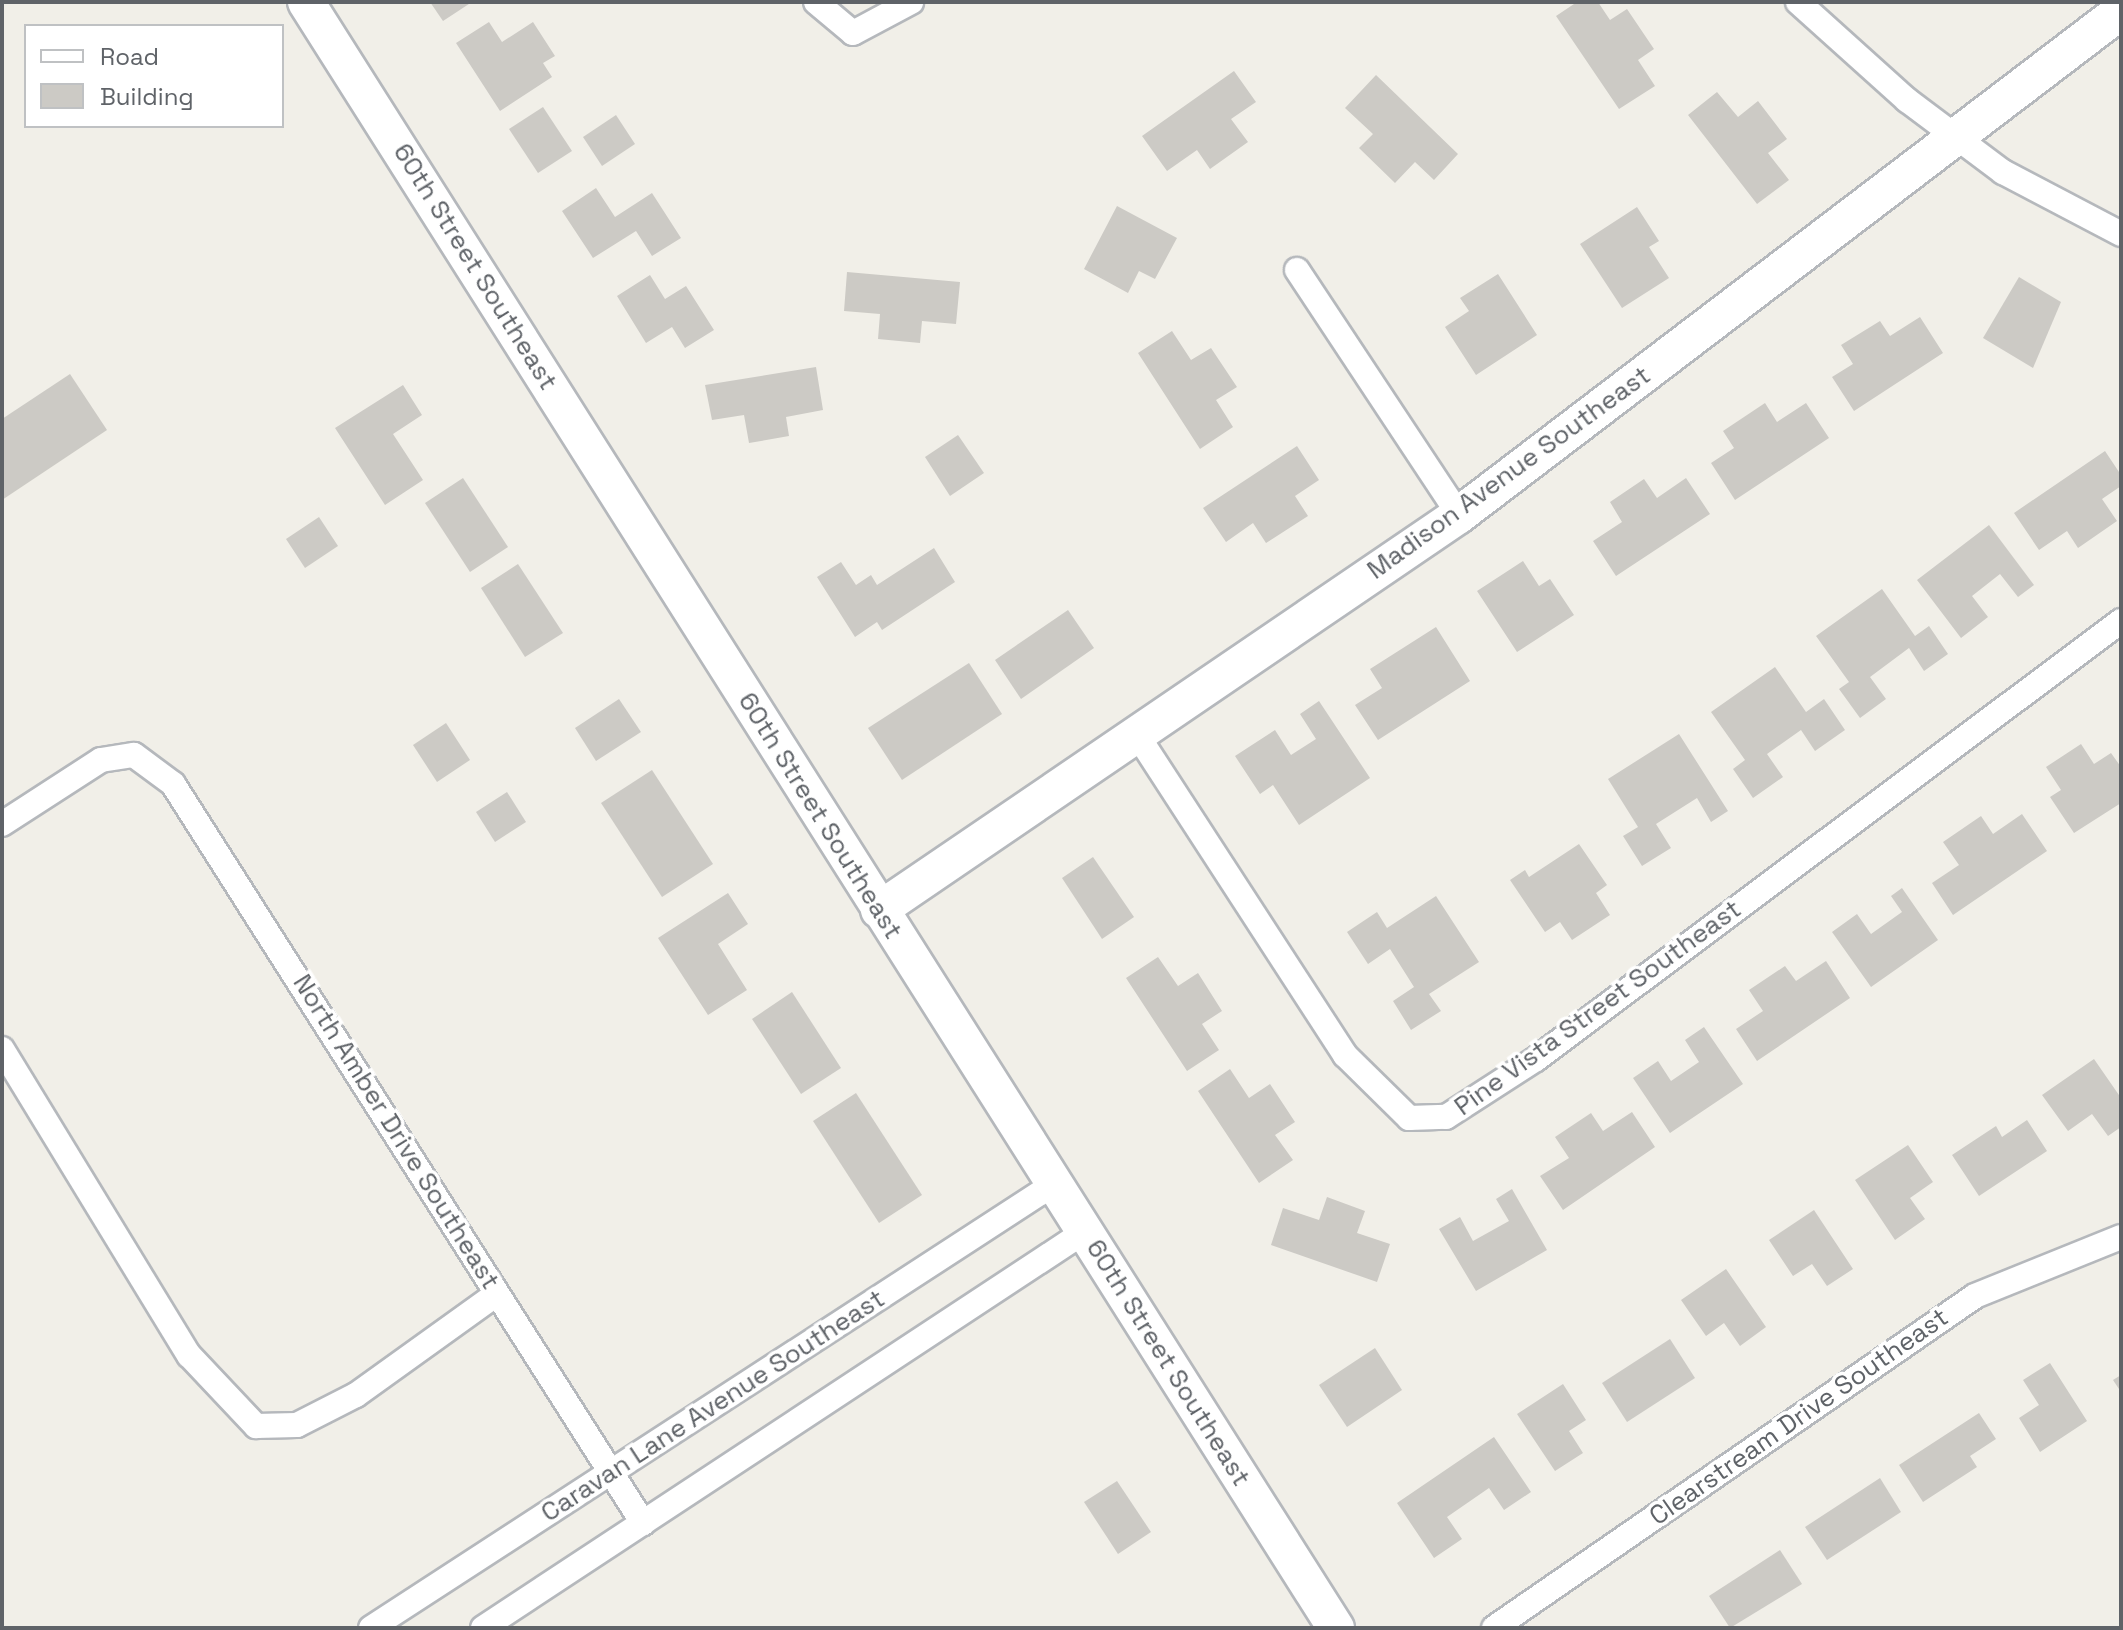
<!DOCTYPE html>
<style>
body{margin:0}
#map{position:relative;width:2123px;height:1630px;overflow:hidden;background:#f1efe8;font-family:"Space Grotesk",sans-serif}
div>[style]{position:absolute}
.building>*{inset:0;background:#cccac5}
.roads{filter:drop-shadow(2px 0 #b5b8bc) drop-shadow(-2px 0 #b5b8bc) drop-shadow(0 2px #b5b8bc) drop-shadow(0 -2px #b5b8bc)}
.street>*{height:24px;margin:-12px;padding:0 12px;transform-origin:12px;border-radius:12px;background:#fff}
.secondary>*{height:36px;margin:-18px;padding:0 18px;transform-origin:18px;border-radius:18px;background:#fff}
span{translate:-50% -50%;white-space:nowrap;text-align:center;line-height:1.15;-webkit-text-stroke:7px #fff;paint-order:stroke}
.street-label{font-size:26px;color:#5f6368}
.frame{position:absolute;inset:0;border:4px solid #5f6368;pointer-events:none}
.legend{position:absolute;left:24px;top:24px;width:260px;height:104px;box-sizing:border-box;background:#fff;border:2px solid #bfc1c3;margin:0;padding:10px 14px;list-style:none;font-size:24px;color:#5f6368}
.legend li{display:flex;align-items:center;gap:16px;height:40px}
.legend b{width:40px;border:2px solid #bfc1c3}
</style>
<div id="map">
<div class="building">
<i style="clip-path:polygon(430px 2px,472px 2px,443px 21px)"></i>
<i style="clip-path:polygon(1577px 2px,1598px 2px,1610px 20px,1627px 9px,1654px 49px,1638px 60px,1655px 86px,1619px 109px,1556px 16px)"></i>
<i style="clip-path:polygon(489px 22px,502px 42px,533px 22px,555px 56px,543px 63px,552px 77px,500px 111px,456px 43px)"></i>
<i style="clip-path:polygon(1234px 71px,1256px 102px,1231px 119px,1248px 142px,1210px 169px,1197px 150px,1167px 171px,1142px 136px)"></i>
<i style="clip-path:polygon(1376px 75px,1458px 154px,1434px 180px,1415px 162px,1395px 183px,1359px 148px,1373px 134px,1345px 108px)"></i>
<i style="clip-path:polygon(1717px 92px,1738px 117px,1758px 101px,1787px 139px,1768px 153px,1789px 180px,1757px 204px,1688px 115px)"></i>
<i style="clip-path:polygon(543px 107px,572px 151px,538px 173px,509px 129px)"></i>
<i style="clip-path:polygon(616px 115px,635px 144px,602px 166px,583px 137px)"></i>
<i style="clip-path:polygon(596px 188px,615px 217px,652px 193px,681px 238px,652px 256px,636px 231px,593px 258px,562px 211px)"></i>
<i style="clip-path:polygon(1117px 206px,1177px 238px,1155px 279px,1139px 271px,1128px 293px,1084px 269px)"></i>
<i style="clip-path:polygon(1637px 207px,1659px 241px,1649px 247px,1669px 278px,1622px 308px,1580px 244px)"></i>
<i style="clip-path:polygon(847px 272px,960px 282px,956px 324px,922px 321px,920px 343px,878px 339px,880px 314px,844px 311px)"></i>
<i style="clip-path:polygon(1498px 274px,1537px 335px,1476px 375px,1445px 327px,1469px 311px,1460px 298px)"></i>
<i style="clip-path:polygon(650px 275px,665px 299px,686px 286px,714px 330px,685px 348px,672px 327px,646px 343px,617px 296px)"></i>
<i style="clip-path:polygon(2019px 277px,2061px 302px,2033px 368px,1983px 338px)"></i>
<i style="clip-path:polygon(1920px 317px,1943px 353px,1854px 411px,1832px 377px,1853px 364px,1841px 345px,1880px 321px,1890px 336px)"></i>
<i style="clip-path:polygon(1172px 331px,1191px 360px,1211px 348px,1237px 387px,1216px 400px,1233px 427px,1200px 449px,1138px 353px)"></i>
<i style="clip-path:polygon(816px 367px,823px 410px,786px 417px,789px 436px,749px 443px,744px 415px,712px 420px,705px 385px)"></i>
<i style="clip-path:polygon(70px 374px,107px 430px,2px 500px,2px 419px)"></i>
<i style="clip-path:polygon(403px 385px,422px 415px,393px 434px,423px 480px,385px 505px,335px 428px)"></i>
<i style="clip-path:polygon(1765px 403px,1777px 422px,1806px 403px,1829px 438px,1735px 500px,1711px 463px,1734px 448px,1723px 431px)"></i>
<i style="clip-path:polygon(958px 435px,984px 473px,950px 496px,925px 457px)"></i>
<i style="clip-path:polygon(1297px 446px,1319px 480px,1295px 496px,1308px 516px,1266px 543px,1253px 523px,1226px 542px,1203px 508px)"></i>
<i style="clip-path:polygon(2105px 451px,2121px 475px,2121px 486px,2102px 499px,2117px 521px,2078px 548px,2067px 531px,2039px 550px,2014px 513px)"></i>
<i style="clip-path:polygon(463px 478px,508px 547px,470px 572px,425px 503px)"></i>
<i style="clip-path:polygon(1686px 478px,1710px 514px,1616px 576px,1593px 541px,1622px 522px,1610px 502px,1644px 479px,1657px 498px)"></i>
<i style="clip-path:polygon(319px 517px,338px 546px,305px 568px,286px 539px)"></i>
<i style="clip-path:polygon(1989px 525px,2034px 585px,2018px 597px,2000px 574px,1972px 596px,1988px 617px,1961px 638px,1917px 580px)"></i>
<i style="clip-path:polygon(934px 548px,955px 582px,882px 630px,877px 622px,855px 637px,817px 577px,841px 562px,856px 585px,871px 575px,877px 585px)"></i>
<i style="clip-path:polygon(1523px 561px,1539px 586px,1550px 579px,1574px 615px,1517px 652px,1477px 591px)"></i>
<i style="clip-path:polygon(518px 564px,563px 633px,525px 657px,481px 588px)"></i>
<i style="clip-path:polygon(1882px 589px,1915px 636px,1929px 626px,1948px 654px,1924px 671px,1909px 648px,1870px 677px,1886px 699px,1860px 718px,1839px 689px,1849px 682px,1816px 636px)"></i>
<i style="clip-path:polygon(1068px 610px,1094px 648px,1021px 699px,995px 660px)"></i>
<i style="clip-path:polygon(1436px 627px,1470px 681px,1378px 740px,1355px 705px,1382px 688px,1370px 669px)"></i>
<i style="clip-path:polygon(969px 663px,1002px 714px,902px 780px,868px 728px)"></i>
<i style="clip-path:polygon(1775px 667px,1806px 712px,1824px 699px,1845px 730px,1815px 751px,1801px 730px,1767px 754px,1783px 777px,1753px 798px,1733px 769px,1745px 760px,1711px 712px)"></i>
<i style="clip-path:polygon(619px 699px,641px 732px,596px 761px,575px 728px)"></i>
<i style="clip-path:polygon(1319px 701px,1370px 778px,1299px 825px,1273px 785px,1260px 794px,1235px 756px,1275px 730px,1291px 755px,1316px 739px,1300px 714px)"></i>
<i style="clip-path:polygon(446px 723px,470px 760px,437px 782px,413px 745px)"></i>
<i style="clip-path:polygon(1679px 734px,1728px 811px,1711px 822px,1697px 798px,1656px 824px,1671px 848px,1642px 866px,1623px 836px,1638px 827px,1608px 779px)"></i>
<i style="clip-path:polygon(2081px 744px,2094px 764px,2111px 753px,2121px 767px,2121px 803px,2074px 833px,2050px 797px,2061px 790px,2046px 767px)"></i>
<i style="clip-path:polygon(652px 770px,713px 864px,662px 897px,601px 803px)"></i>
<i style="clip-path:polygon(507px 792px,526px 822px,495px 842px,476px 812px)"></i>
<i style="clip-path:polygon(2022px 814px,2047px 851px,1953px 915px,1932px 883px,1959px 865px,1943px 842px,1981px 816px,1993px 834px)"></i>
<i style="clip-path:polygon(1579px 844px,1607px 885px,1596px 893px,1610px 915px,1572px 940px,1560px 922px,1545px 932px,1510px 880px,1525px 870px,1529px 877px)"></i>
<i style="clip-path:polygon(1093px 857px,1134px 917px,1102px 939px,1062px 878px)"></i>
<i style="clip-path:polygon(1902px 888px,1938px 940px,1871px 987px,1832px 932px,1857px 914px,1871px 934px,1902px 912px,1891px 896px)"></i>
<i style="clip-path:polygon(728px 893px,748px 924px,718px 944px,747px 990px,708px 1015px,658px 938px)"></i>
<i style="clip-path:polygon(1436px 896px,1479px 962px,1429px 994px,1441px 1011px,1411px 1030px,1393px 1001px,1414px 987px,1390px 949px,1368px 964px,1347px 932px,1377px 912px,1387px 928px)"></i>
<i style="clip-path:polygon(1158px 957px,1178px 986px,1198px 973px,1222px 1011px,1202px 1024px,1219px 1050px,1187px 1071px,1126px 978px)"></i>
<i style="clip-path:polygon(1826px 961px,1850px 998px,1757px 1061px,1736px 1029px,1763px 1011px,1749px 990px,1785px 966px,1796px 981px)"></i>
<i style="clip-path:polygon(792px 992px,841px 1068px,801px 1094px,752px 1019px)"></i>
<i style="clip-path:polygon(1704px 1027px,1743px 1084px,1670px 1133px,1633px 1078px,1658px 1061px,1671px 1081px,1699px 1062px,1685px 1040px)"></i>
<i style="clip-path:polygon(2094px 1059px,2121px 1098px,2121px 1127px,2108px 1136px,2092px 1114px,2068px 1131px,2042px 1095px)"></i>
<i style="clip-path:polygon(1230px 1069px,1249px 1098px,1270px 1084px,1295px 1122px,1275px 1135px,1293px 1160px,1259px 1183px,1198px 1091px)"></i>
<i style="clip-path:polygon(856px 1093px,922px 1195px,879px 1223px,813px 1121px)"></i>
<i style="clip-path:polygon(1632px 1112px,1655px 1147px,1563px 1210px,1540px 1176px,1569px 1158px,1555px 1137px,1591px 1113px,1603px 1131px)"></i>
<i style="clip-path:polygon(2027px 1120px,2047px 1151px,1979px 1196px,1952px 1155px,1996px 1126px,2002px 1137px)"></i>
<i style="clip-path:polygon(1908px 1145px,1933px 1182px,1910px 1198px,1925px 1219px,1895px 1240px,1855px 1180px)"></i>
<i style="clip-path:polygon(1512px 1189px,1547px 1250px,1476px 1291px,1439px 1229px,1460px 1217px,1473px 1241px,1509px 1221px,1496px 1199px)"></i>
<i style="clip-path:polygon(1327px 1197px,1365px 1211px,1357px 1233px,1390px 1244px,1377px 1282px,1271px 1245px,1283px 1208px,1319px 1220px)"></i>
<i style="clip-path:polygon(1814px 1210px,1853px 1269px,1827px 1286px,1812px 1264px,1793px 1276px,1769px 1240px)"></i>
<i style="clip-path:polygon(1726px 1269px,1766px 1327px,1740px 1346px,1724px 1323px,1706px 1336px,1681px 1300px)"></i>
<i style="clip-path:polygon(1670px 1339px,1695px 1378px,1627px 1422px,1602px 1383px)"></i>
<i style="clip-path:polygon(1375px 1348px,1402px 1390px,1347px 1427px,1319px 1385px)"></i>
<i style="clip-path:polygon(2050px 1363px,2087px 1421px,2040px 1452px,2019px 1418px,2039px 1405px,2023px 1380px)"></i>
<i style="clip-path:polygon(2121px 1375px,2121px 1392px,2113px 1380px)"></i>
<i style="clip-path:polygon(1563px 1384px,1586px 1420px,1569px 1431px,1583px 1453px,1555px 1471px,1517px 1414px)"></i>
<i style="clip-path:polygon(1979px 1413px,1996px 1439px,1970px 1456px,1977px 1467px,1923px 1502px,1899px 1465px)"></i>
<i style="clip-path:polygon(1494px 1437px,1531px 1492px,1504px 1510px,1489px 1488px,1447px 1517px,1462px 1539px,1434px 1558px,1397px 1503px)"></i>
<i style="clip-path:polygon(1880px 1478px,1901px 1512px,1827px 1560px,1805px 1527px)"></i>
<i style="clip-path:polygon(1117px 1481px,1151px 1532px,1118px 1554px,1084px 1502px)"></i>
<i style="clip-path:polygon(1780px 1550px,1802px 1584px,1730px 1628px,1709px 1596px)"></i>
</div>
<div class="roads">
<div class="street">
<i style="left:816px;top:2px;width:48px;rotate:40deg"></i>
<i style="left:853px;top:33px;width:66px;rotate:-28.1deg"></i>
<i style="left:1798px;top:2px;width:147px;rotate:42deg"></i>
<i style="left:1907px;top:100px;width:120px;rotate:36.9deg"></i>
<i style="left:2003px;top:172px;width:133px;rotate:27.7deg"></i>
<i style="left:1297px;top:270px;width:294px;rotate:56.5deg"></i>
<i style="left:1136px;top:733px;width:384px;rotate:57deg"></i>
<i style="left:1345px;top:1055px;width:90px;rotate:44.5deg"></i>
<i style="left:1409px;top:1118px;width:37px;rotate:-2deg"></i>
<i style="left:1446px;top:1117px;width:107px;rotate:-32.8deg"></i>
<i style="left:1536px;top:1059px;width:731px;rotate:-36.82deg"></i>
<i style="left:2px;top:824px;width:118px;rotate:-32.9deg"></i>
<i style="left:101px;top:760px;width:33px;rotate:-9deg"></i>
<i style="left:134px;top:755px;width:49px;rotate:36.6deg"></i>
<i style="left:173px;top:784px;width:876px;rotate:57.54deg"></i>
<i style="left:2px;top:1049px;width:359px;rotate:58.6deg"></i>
<i style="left:189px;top:1355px;width:98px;rotate:46.7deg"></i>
<i style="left:256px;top:1426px;width:41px;rotate:-1.4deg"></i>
<i style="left:297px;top:1425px;width:66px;rotate:-27deg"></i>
<i style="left:356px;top:1395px;width:171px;rotate:-35.7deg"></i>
<i style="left:371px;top:1628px;width:815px;rotate:-33.03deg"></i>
<i style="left:483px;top:1628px;width:720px;rotate:-33.38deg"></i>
<i style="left:1494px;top:1628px;width:584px;rotate:-34.61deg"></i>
<i style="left:1975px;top:1296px;width:157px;rotate:-22deg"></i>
</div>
<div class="secondary">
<i style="left:306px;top:2px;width:1925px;rotate:57.65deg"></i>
<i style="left:879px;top:910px;width:702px;rotate:-34.26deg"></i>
<i style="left:1459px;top:515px;width:832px;rotate:-37.28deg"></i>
</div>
</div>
<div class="street-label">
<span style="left:475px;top:267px;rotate:58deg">60th Street Southeast</span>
<span style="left:1509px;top:473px;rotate:-36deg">Madison Avenue Southeast</span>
<span style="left:820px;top:816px;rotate:58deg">60th Street Southeast</span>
<span style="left:1598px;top:1008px;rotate:-36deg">Pine Vista Street Southeast</span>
<span style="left:396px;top:1132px;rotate:58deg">North Amber Drive Southeast</span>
<span style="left:1168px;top:1363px;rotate:58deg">60th Street Southeast</span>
<span style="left:713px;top:1406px;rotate:-33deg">Caravan Lane Avenue Southeast</span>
<span style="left:1799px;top:1417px;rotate:-35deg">Clearstream Drive Southeast</span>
</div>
<div class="frame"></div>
<ul class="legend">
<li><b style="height:10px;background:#fff"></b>Road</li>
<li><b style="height:22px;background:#cccac5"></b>Building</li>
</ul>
</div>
